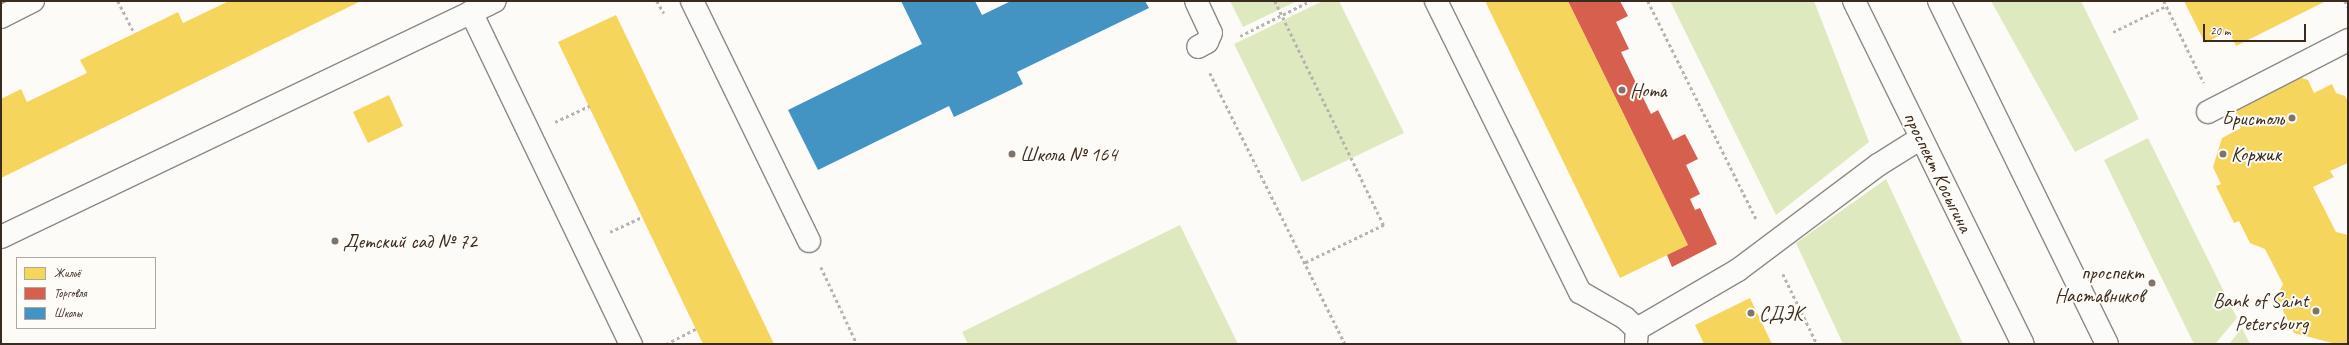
<!DOCTYPE html>
<meta charset="utf-8">
<style>
body{margin:0}
#map{position:relative;width:2349px;height:345px;overflow:hidden;background:#fcfbf8;font-family:Caveat,sans-serif}
div>[style]{position:absolute}
.green>*{inset:0;background:#dfe9bf}
.homes>*{inset:0;background:#f6d55c}
.shops>*{inset:0;background:#d6604d}
.schools>*{inset:0;background:#4393c3}
.path>*{height:2.5px;margin-top:-1.25px;transform-origin:0;background:repeating-linear-gradient(90deg,#b6b4b1 0 3px,transparent 0 6px)}
.roads{filter:drop-shadow(1px 0 #8d8985) drop-shadow(-1px 0 #8d8985) drop-shadow(0 1px #8d8985) drop-shadow(0 -1px #8d8985)}
.minor>*{height:22px;margin:-11px;padding:0 11px;transform-origin:11px;border-radius:11px;background:#fbfbf9}
.major>*{height:22px;margin:-11px;padding:0 11px;transform-origin:11px;border-radius:11px;background:#fbfbf9}
.dots>*{width:11px;height:11px;translate:-50% -50%;box-sizing:border-box;border:2px solid #fdfcf7;border-radius:50%}
span{translate:-50% -50%;white-space:nowrap;text-align:center;line-height:1.15;-webkit-text-stroke:4px #fdfcf7;paint-order:stroke}
.poi-label{font-size:20px;color:#3b2a1e}
.left{translate:0 -50%;text-align:left}
.right{translate:-100% -50%;text-align:right}
.street-label{font-size:20px;color:#3b2a1e}
.frame{position:absolute;inset:0;border:2px solid #3b2a1e;pointer-events:none}
.legend{position:absolute;left:16px;top:257px;width:140px;height:72px;box-sizing:border-box;background:#fdfcf7;border:1px solid #afa8a0;margin:0;padding:5px 7px;list-style:none;font-size:12px;color:#3b2a1e}
.legend li{display:flex;align-items:center;gap:8px;height:20px}
.legend b{width:20px;border:1px solid #afa8a0}
.scale{position:absolute;left:2203px;top:24px;width:103px;height:18px;box-sizing:border-box;border:2px solid #3b2a1e;border-top:0;padding-left:5px;font-size:12px;line-height:14px;white-space:nowrap;color:#3b2a1e;-webkit-text-stroke:3px #fdfcf7;paint-order:stroke}
</style>
<div id="map">
<div class="green">
<i style="clip-path:polygon(1230px 1px,1297px 1px,1243px 27px)"></i>
<i style="clip-path:polygon(1323px 1px,1339px 1px,1404px 133px,1302px 182px,1234px 44px)"></i>
<i style="clip-path:polygon(1670px 1px,1814px 1px,1869px 142px,1776px 215px)"></i>
<i style="clip-path:polygon(1991px 1px,2081px 1px,2139px 119px,2075px 152px)"></i>
<i style="clip-path:polygon(2148px 138px,2237px 318px,2215px 344px,2194px 344px,2104px 160px)"></i>
<i style="clip-path:polygon(1886px 179px,1963px 344px,1843px 344px,1796px 243px)"></i>
<i style="clip-path:polygon(1180px 225px,1238px 344px,968px 344px,962px 332px)"></i>
<i style="clip-path:polygon(2242px 328px,2250px 344px,2229px 344px)"></i>
</div>
<div class="homes">
<i style="clip-path:polygon(229px 1px,361px 1px,1px 178px,1px 99px,21px 89px,27px 102px,87px 73px,80px 60px,178px 12px,183px 23px)"></i>
<i style="clip-path:polygon(1485px 1px,1568px 1px,1688px 245px,1620px 278px)"></i>
<i style="clip-path:polygon(2184px 1px,2324px 1px,2324px 2px,2236px 46px,2229px 31px,2205px 43px)"></i>
<i style="clip-path:polygon(616px 15px,774px 344px,703px 344px,558px 42px)"></i>
<i style="clip-path:polygon(2299px 77px,2308px 80px,2314px 93px,2332px 84px,2336px 93px,2345px 96px,2348px 102px,2348px 163px,2330px 171px,2334px 177px,2313px 187px,2336px 232px,2348px 235px,2348px 344px,2336px 344px,2294px 333px,2277px 298px,2283px 284px,2265px 249px,2250px 243px,2239px 221px,2234px 223px,2216px 186px,2221px 184px,2213px 167px,2222px 138px,2241px 128px,2235px 116px,2238px 107px)"></i>
<i style="clip-path:polygon(389px 95px,403px 126px,368px 143px,353px 112px)"></i>
<i style="clip-path:polygon(1750px 298px,1772px 344px,1704px 344px,1695px 325px)"></i>
</div>
<div class="shops">
<i style="clip-path:polygon(1568px 1px,1620px 1px,1628px 16px,1616px 22px,1629px 49px,1621px 52px,1651px 114px,1658px 110px,1673px 140px,1685px 134px,1698px 159px,1686px 165px,1700px 194px,1690px 199px,1695px 210px,1700px 208px,1717px 244px,1672px 267px,1667px 255px,1688px 245px)"></i>
</div>
<div class="schools">
<i style="clip-path:polygon(901px 1px,975px 1px,982px 15px,1011px 1px,1145px 1px,1149px 8px,1017px 72px,1023px 84px,954px 117px,949px 106px,818px 170px,788px 110px,922px 44px)"></i>
</div>
<div class="path">
<i style="left:118px;top:1px;width:36px;rotate:63deg"></i>
<i style="left:657px;top:1px;width:14px;rotate:60deg"></i>
<i style="left:1275px;top:1px;width:249px;rotate:64.1deg"></i>
<i style="left:1384px;top:225px;width:88px;rotate:154.3deg"></i>
<i style="left:1648px;top:1px;width:243px;rotate:63.6deg"></i>
<i style="left:2164px;top:1px;width:91px;rotate:64deg"></i>
<i style="left:2345px;top:1px;width:7px;rotate:63deg"></i>
<i style="left:2113px;top:32px;width:59px;rotate:-26.1deg"></i>
<i style="left:1240px;top:36px;width:78px;rotate:-26.6deg"></i>
<i style="left:1210px;top:73px;width:303px;rotate:63.5deg"></i>
<i style="left:555px;top:122px;width:38px;rotate:-25deg"></i>
<i style="left:610px;top:232px;width:35px;rotate:-25deg"></i>
<i style="left:821px;top:267px;width:85px;rotate:64.9deg"></i>
<i style="left:1783px;top:274px;width:78px;rotate:64.1deg"></i>
<i style="left:666px;top:344px;width:34px;rotate:-27deg"></i>
</div>
<div class="roads">
<div class="minor">
<i style="left:692px;top:1px;width:267px;rotate:64deg"></i>
<i style="left:1196px;top:1px;width:35px;rotate:65deg"></i>
<i style="left:1211px;top:33px;width:10px;rotate:114deg"></i>
<i style="left:1207px;top:42px;width:10px;rotate:151deg"></i>
<i style="left:1436px;top:1px;width:325px;rotate:63.7deg"></i>
<i style="left:1580px;top:292px;width:52px;rotate:30deg"></i>
<i style="left:1625px;top:318px;width:16px;rotate:43deg"></i>
<i style="left:1637px;top:329px;width:15px;rotate:94deg"></i>
<i style="left:471px;top:12px;width:369px;rotate:64.3deg"></i>
<i style="left:1px;top:17px;width:36px;rotate:-27deg"></i>
<i style="left:2208px;top:112px;width:157px;rotate:-27.2deg"></i>
<i style="left:1px;top:237px;width:547px;rotate:-25.54deg"></i>
<i style="left:1637px;top:329px;width:117px;rotate:-30.3deg"></i>
<i style="left:1738px;top:270px;width:175px;rotate:-36.9deg"></i>
<i style="left:1878px;top:165px;width:51px;rotate:-32.1deg"></i>
</div>
<div class="major">
<i style="left:1854px;top:1px;width:382px;rotate:63.8deg"></i>
<i style="left:1939px;top:1px;width:382px;rotate:63.9deg"></i>
</div>
</div>
<div class="dots">
<i style="left:1622px;top:90px;background:#7f736a"></i>
<i style="left:2292px;top:118px;background:#7f736a"></i>
<i style="left:1012px;top:154px;background:#7f736a"></i>
<i style="left:2223px;top:154px;background:#7f736a"></i>
<i style="left:335px;top:241px;background:#7f736a"></i>
<i style="left:2152px;top:283px;background:#7f736a"></i>
<i style="left:2316px;top:311px;background:#7f736a"></i>
<i style="left:1751px;top:313px;background:#7f736a"></i>
</div>
<div class="poi-label">
<span class="left" style="left:1630px;top:90px">Нота</span>
<span class="right" style="left:2284px;top:118px">Бристоль</span>
<span class="left" style="left:1020px;top:154px">Школа № 164</span>
<span class="left" style="left:2231px;top:154px">Коржик</span>
<span class="left" style="left:343px;top:241px">Детский сад № 72</span>
<span class="right" style="left:2144px;top:284px">проспект<br>Наставников</span>
<span class="right" style="left:2308px;top:312px">Bank of Saint<br>Petersburg</span>
<span class="left" style="left:1759px;top:313px">СДЭК</span>
</div>
<div class="street-label">
<span style="left:1938px;top:172px;rotate:64deg">проспект Косыгина</span>
</div>
<div class="frame"></div>
<ul class="legend">
<li><b style="height:11px;background:#f6d55c"></b>Жильё</li>
<li><b style="height:11px;background:#d6604d"></b>Торговля</li>
<li><b style="height:11px;background:#4393c3"></b>Школы</li>
</ul>
<div class="scale">20 m</div>
</div>
